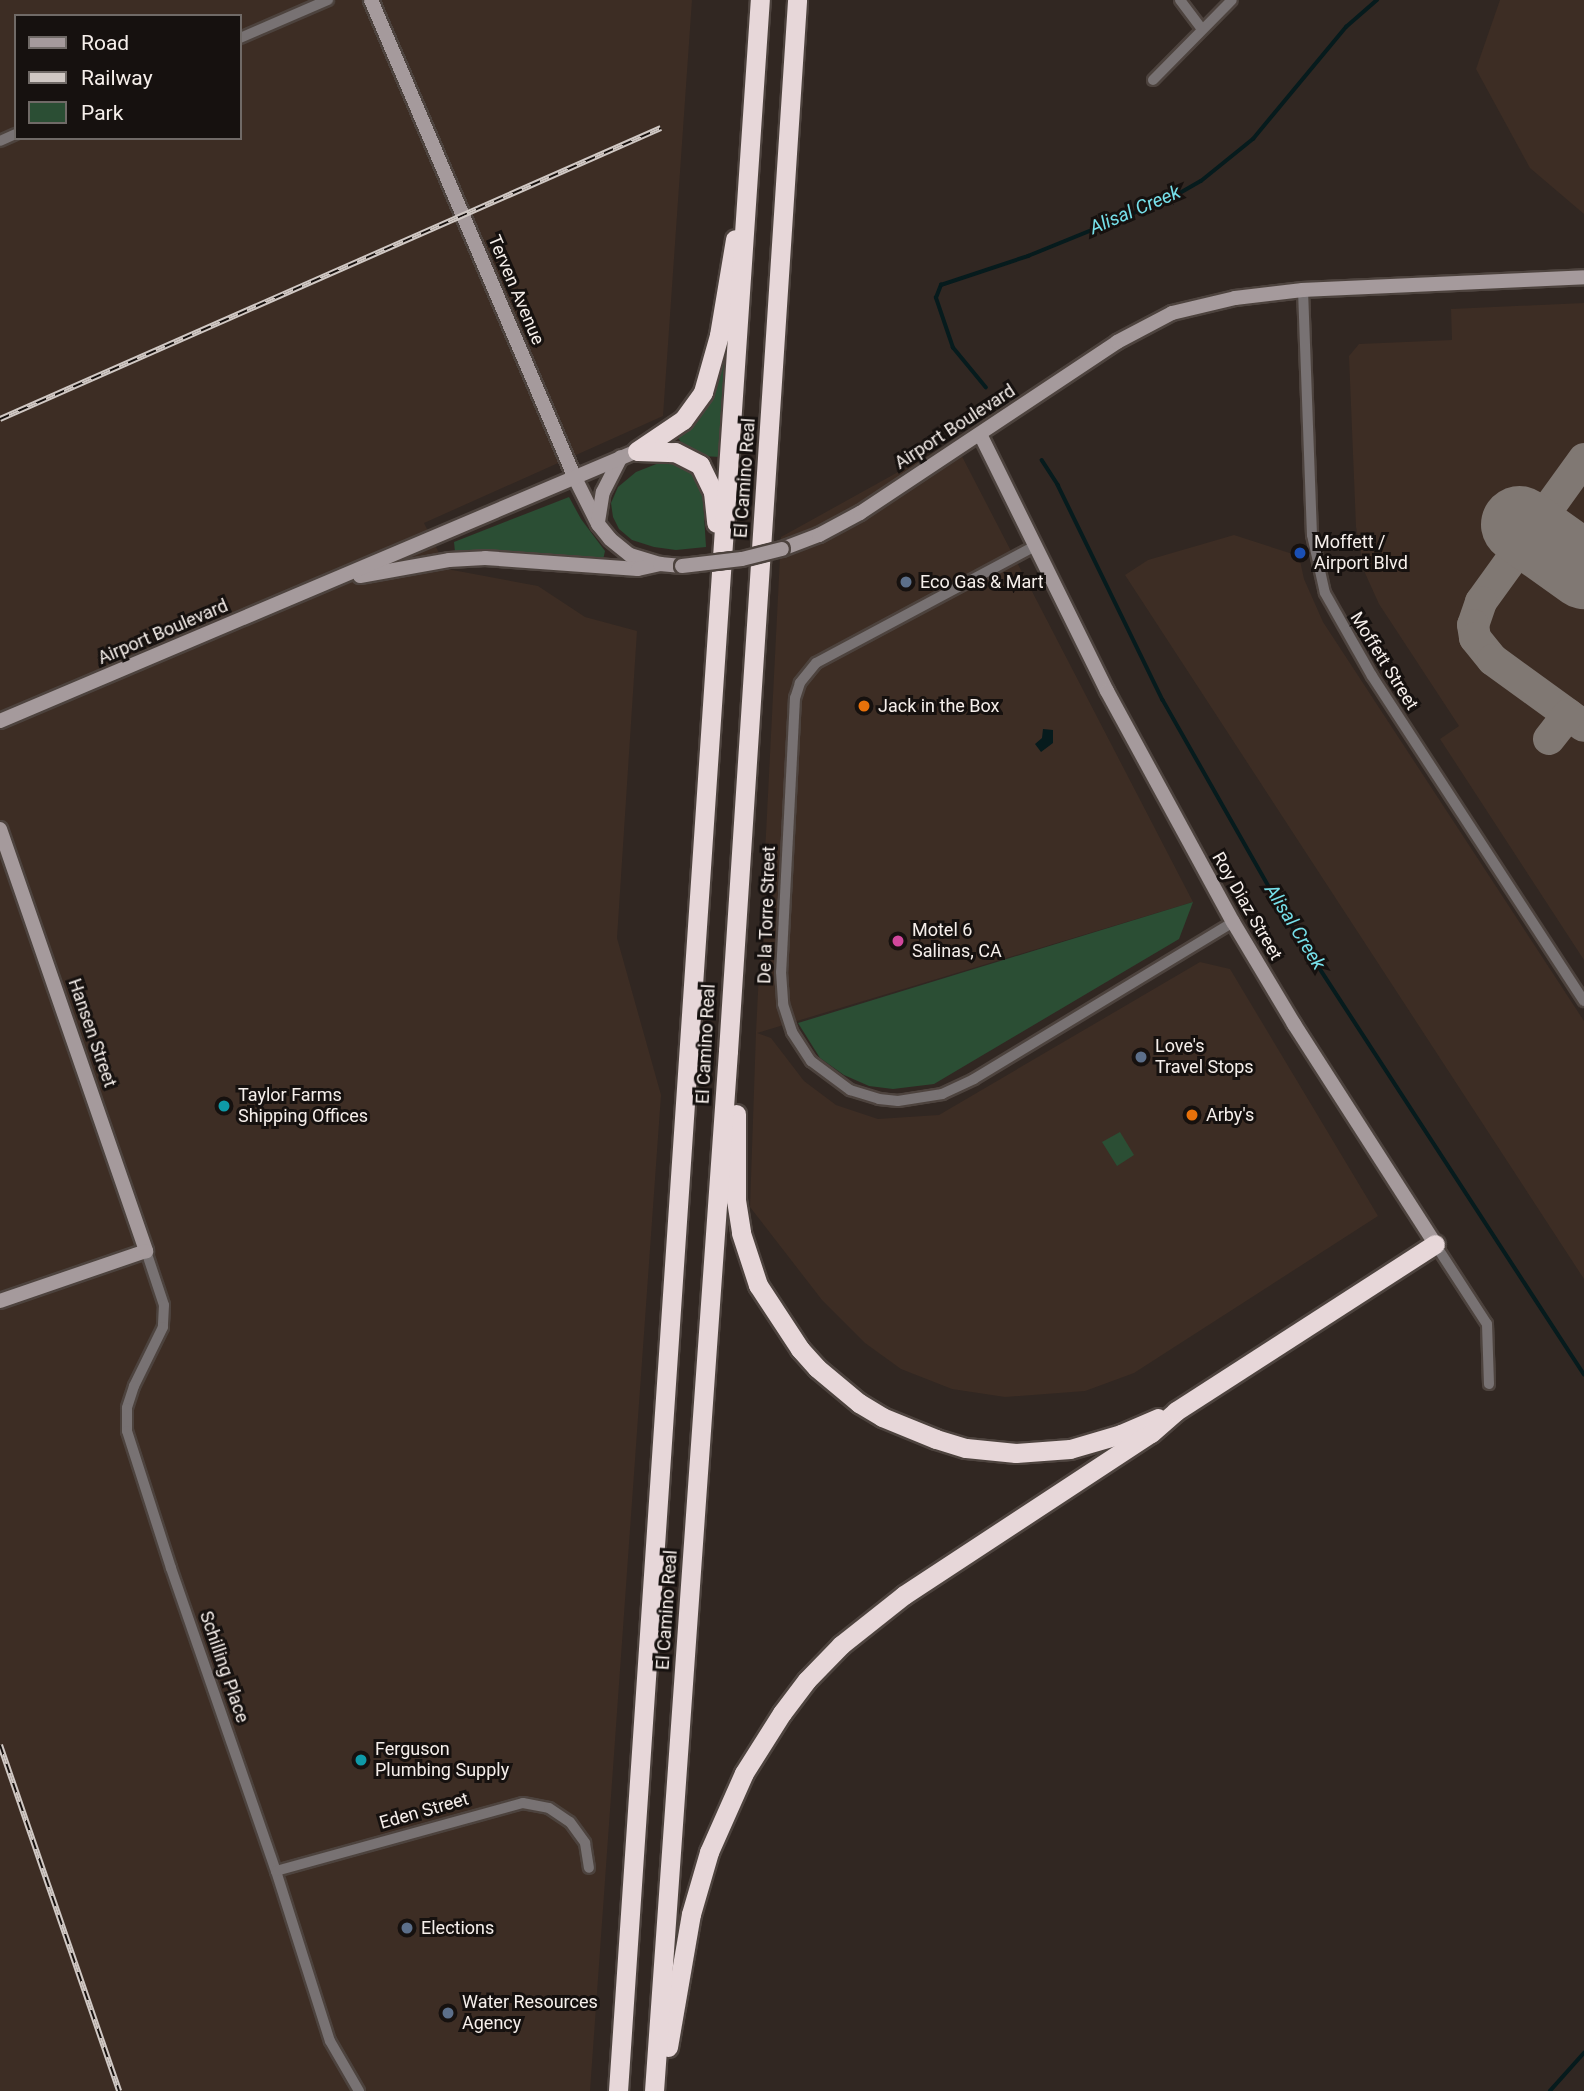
<!DOCTYPE html>
<style>
body{margin:0}
#map{position:relative;width:1584px;height:2091px;overflow:hidden;background:#312722;font-family:Roboto,sans-serif}
div>[style]{position:absolute}
.built>*{inset:0;background:#3d2d24}
.green>*{inset:0;background:#2b4e34}
.water>*{inset:0;background:#061b1d}
.stream>*{height:3.5px;margin:-1.75px;padding:0 1.75px;transform-origin:1.75px;border-radius:1.75px;background:#061b1d}
.taxiway>*{height:32px;margin:-16px;padding:0 16px;transform-origin:16px;border-radius:16px;background:#807873}
.runway>*{height:77px;margin:-38.5px;padding:0 38.5px;transform-origin:38.5px;border-radius:38.5px;background:#807873}
.roads{filter:drop-shadow(2px 0 #4d433e) drop-shadow(-2px 0 #4d433e) drop-shadow(0 2px #4d433e) drop-shadow(0 -2px #4d433e)}
.street>*{height:10px;margin:-5px;padding:0 5px;transform-origin:5px;border-radius:5px;background:#787273}
.secondary>*{height:14px;margin:-7px;padding:0 7px;transform-origin:7px;border-radius:7px;background:#a59a9c}
.highway>*{height:19px;margin:-9.5px;padding:0 9.5px;transform-origin:9.5px;border-radius:9.5px;background:#e7d7d9}
.rail>*{height:6px;margin-top:-3px;transform-origin:0;background:repeating-linear-gradient(90deg,#16110f 0 10px,#d0c8c4 0 20px);box-sizing:border-box;border-block:2px solid #d0c8c4}
.bridges{filter:drop-shadow(2px 0 #4d433e) drop-shadow(-2px 0 #4d433e) drop-shadow(0 2px #4d433e) drop-shadow(0 -2px #4d433e)}
.secondary-bridge>*{height:14px;margin:-7px;padding:0 7px;transform-origin:7px;border-radius:7px;background:#a59a9c}
.dots>*{width:19px;height:19px;translate:-50% -50%;box-sizing:border-box;border:4px solid #16110f;border-radius:50%}
span{translate:-50% -50%;white-space:nowrap;text-align:center;line-height:1.15;-webkit-text-stroke:6px #16110f;paint-order:stroke}
.street-label{font-size:18px;color:#f6efeb}
.poi-label{font-size:18px;color:#f6efeb}
.left{translate:0 -50%;text-align:left}
.water-label{font-size:19px;color:#76e0ea;font-style:italic}
.legend{position:absolute;left:14px;top:14px;width:228px;height:126px;box-sizing:border-box;background:#16110f;border:2px solid #706a67;margin:0;padding:9px 12px;list-style:none;font-size:21px;color:#f6efeb}
.legend li{display:flex;align-items:center;gap:14px;height:35px}
.legend b{width:35px;border:2px solid #706a67}
</style>
<div id="map">
<div class="built">
<i style="clip-path:polygon(evenodd,0 0,692px 0,663px 416px,424px 523px,447px 569px,538px 586px,585px 617px,637px 631px,617px 938px,661px 1095px,590px 2091px,0 2091px,0 0,16px 16px,240px 16px,240px 138px,16px 138px,16px 16px)"></i>
<i style="clip-path:polygon(1500px 0,1584px 0,1584px 214px,1530px 168px,1476px 69px)"></i>
<i style="clip-path:polygon(1584px 303px,1584px 960px,1440px 739px,1459px 726px,1379px 604px,1365px 573px,1356px 527px,1349px 356px,1359px 344px,1452px 340px,1451px 309px)"></i>
<i style="clip-path:polygon(954px 441px,1193px 902px,757px 1033px,771px 1038px,804px 1081px,836px 1105px,878px 1119px,939px 1115px,1200px 962px,1230px 969px,1378px 1216px,1134px 1373px,1085px 1391px,1005px 1397px,952px 1389px,901px 1369px,865px 1343px,822px 1300px,750px 1207px,756px 1032px,781px 537px)"></i>
<i style="clip-path:polygon(1234px 535px,1299px 556px,1304px 579px,1323px 622px,1584px 1021px,1584px 1279px,1125px 575px,1148px 560px)"></i>
</div>
<div class="green">
<i style="clip-path:polygon(722px 349px,727px 350px,720px 457px,702px 456px,684px 447px,677px 436px,688px 427px,707px 401px,718px 376px)"></i>
<i style="clip-path:polygon(664px 461px,675px 461px,692px 469px,702px 482px,706px 547px,676px 550px,654px 547px,632px 540px,619px 529px,613px 517px,611px 503px,618px 487px,636px 472px)"></i>
<i style="clip-path:polygon(569px 497px,581px 519px,605px 551px,603px 560px,455px 552px,454px 542px)"></i>
<i style="clip-path:polygon(1193px 902px,1179px 939px,934px 1084px,893px 1089px,869px 1086px,844px 1075px,820px 1058px,798px 1023px)"></i>
<i style="clip-path:polygon(1120px 1132px,1134px 1155px,1117px 1166px,1102px 1142px)"></i>
</div>
<div class="water">
<i style="clip-path:polygon(1043px 729px,1053px 730px,1053px 743px,1041px 752px,1035px 744px,1042px 738px)"></i>
</div>
<div class="stream">
<i style="left:986px;top:388px;width:52px;rotate:-129.5deg"></i>
<i style="left:953px;top:348px;width:53px;rotate:-108.8deg"></i>
<i style="left:936px;top:298px;width:14px;rotate:-69deg"></i>
<i style="left:941px;top:285px;width:92px;rotate:-18.4deg"></i>
<i style="left:1028px;top:256px;width:157px;rotate:-22.1deg"></i>
<i style="left:1173px;top:197px;width:32px;rotate:-30deg"></i>
<i style="left:1201px;top:181px;width:67px;rotate:-38.9deg"></i>
<i style="left:1253px;top:139px;width:146px;rotate:-50.3deg"></i>
<i style="left:1346px;top:27px;width:41px;rotate:-41.1deg"></i>
<i style="left:1042px;top:460px;width:30px;rotate:57deg"></i>
<i style="left:1058px;top:485px;width:239px;rotate:64deg"></i>
<i style="left:1163px;top:700px;width:247px;rotate:60.4deg"></i>
<i style="left:1285px;top:915px;width:548px;rotate:56.92deg"></i>
<i style="left:1550px;top:2091px;width:51px;rotate:-48.2deg"></i>
</div>
<div class="taxiway">
<i style="left:1584px;top:459px;width:176px;rotate:125.8deg"></i>
<i style="left:1481px;top:602px;width:24px;rotate:109deg"></i>
<i style="left:1473px;top:625px;width:13px;rotate:81deg"></i>
<i style="left:1475px;top:638px;width:28px;rotate:51deg"></i>
<i style="left:1493px;top:660px;width:112px;rotate:36deg"></i>
<i style="left:1549px;top:739px;width:31px;rotate:-52deg"></i>
</div>
<div class="runway">
<i style="left:1519px;top:524px;width:80px;rotate:35.3deg"></i>
</div>
<div class="roads">
<div class="street">
<i style="left:1180px;top:0;width:36px;rotate:53deg"></i>
<i style="left:240px;top:38px;width:96px;rotate:-23.4deg"></i>
<i style="left:1153px;top:80px;width:112px;rotate:-45.4deg"></i>
<i style="left:0;top:141px;width:17px;rotate:-24deg"></i>
<i style="left:1303px;top:290px;width:245px;rotate:87.9deg"></i>
<i style="left:1312px;top:535px;width:59px;rotate:77.4deg"></i>
<i style="left:1325px;top:593px;width:95px;rotate:60.5deg"></i>
<i style="left:1372px;top:676px;width:388px;rotate:56.9deg"></i>
<i style="left:1035px;top:546px;width:248px;rotate:151.9deg"></i>
<i style="left:816px;top:663px;width:26px;rotate:129deg"></i>
<i style="left:800px;top:683px;width:16px;rotate:108deg"></i>
<i style="left:795px;top:698px;width:274px;rotate:92.9deg"></i>
<i style="left:781px;top:972px;width:32px;rotate:86deg"></i>
<i style="left:783px;top:1004px;width:29px;rotate:72deg"></i>
<i style="left:792px;top:1032px;width:35px;rotate:57deg"></i>
<i style="left:811px;top:1061px;width:49px;rotate:36.6deg"></i>
<i style="left:850px;top:1090px;width:30px;rotate:17deg"></i>
<i style="left:879px;top:1099px;width:19px;rotate:6deg"></i>
<i style="left:898px;top:1101px;width:45px;rotate:-9deg"></i>
<i style="left:942px;top:1094px;width:35px;rotate:-25deg"></i>
<i style="left:974px;top:1079px;width:303px;rotate:-31.2deg"></i>
<i style="left:1435px;top:1244px;width:95px;rotate:57deg"></i>
<i style="left:1487px;top:1324px;width:60px;rotate:88.1deg"></i>
<i style="left:146px;top:1251px;width:57px;rotate:71.6deg"></i>
<i style="left:164px;top:1305px;width:22px;rotate:93deg"></i>
<i style="left:163px;top:1327px;width:66px;rotate:116.2deg"></i>
<i style="left:134px;top:1386px;width:23px;rotate:108deg"></i>
<i style="left:127px;top:1408px;width:23px;rotate:90deg"></i>
<i style="left:127px;top:1431px;width:144px;rotate:72.2deg"></i>
<i style="left:171px;top:1568px;width:321px;rotate:70.9deg"></i>
<i style="left:276px;top:1871px;width:178px;rotate:72.4deg"></i>
<i style="left:330px;top:2041px;width:58px;rotate:59.9deg"></i>
<i style="left:276px;top:1871px;width:256px;rotate:-15.4deg"></i>
<i style="left:523px;top:1803px;width:26px;rotate:11deg"></i>
<i style="left:549px;top:1808px;width:25px;rotate:34deg"></i>
<i style="left:570px;top:1822px;width:26px;rotate:54deg"></i>
<i style="left:585px;top:1843px;width:25px;rotate:81deg"></i>
</div>
<div class="secondary">
<i style="left:371px;top:0;width:517px;rotate:66.9deg"></i>
<i style="left:574px;top:476px;width:54px;rotate:63.4deg"></i>
<i style="left:598px;top:524px;width:19px;rotate:51deg"></i>
<i style="left:610px;top:539px;width:26px;rotate:39deg"></i>
<i style="left:630px;top:555px;width:31px;rotate:17deg"></i>
<i style="left:980px;top:434px;width:287px;rotate:63.7deg"></i>
<i style="left:1107px;top:691px;width:263px;rotate:61.4deg"></i>
<i style="left:1233px;top:922px;width:119px;rotate:59.1deg"></i>
<i style="left:1294px;top:1024px;width:261px;rotate:57.3deg"></i>
<i style="left:598px;top:522px;width:30px;rotate:-81deg"></i>
<i style="left:603px;top:492px;width:39px;rotate:-63deg"></i>
<i style="left:782px;top:549px;width:40px;rotate:-21deg"></i>
<i style="left:819px;top:535px;width:47px;rotate:-28.2deg"></i>
<i style="left:860px;top:513px;width:309px;rotate:-33.6deg"></i>
<i style="left:1117px;top:342px;width:62px;rotate:-27.8deg"></i>
<i style="left:1172px;top:313px;width:65px;rotate:-13.4deg"></i>
<i style="left:1235px;top:298px;width:68px;rotate:-6.7deg"></i>
<i style="left:1303px;top:290px;width:281px;rotate:-2.6deg"></i>
<i style="left:360px;top:576px;width:90px;rotate:-10.2deg"></i>
<i style="left:449px;top:560px;width:36px;rotate:-3deg"></i>
<i style="left:485px;top:558px;width:153px;rotate:4.1deg"></i>
<i style="left:638px;top:569px;width:23px;rotate:-13deg"></i>
<i style="left:660px;top:564px;width:22px;rotate:5deg"></i>
<i style="left:0;top:721px;width:692px;rotate:-22.97deg"></i>
<i style="left:0;top:829px;width:447px;rotate:70.9deg"></i>
<i style="left:146px;top:1251px;width:154px;rotate:161.1deg"></i>
</div>
<div class="highway">
<i style="left:637px;top:451px;width:55px;rotate:-34deg"></i>
<i style="left:683px;top:420px;width:34px;rotate:-54deg"></i>
<i style="left:703px;top:392px;width:59px;rotate:-74.3deg"></i>
<i style="left:719px;top:335px;width:97px;rotate:-80.5deg"></i>
<i style="left:638px;top:451px;width:37px;rotate:2deg"></i>
<i style="left:675px;top:452px;width:28px;rotate:27deg"></i>
<i style="left:700px;top:465px;width:30px;rotate:64deg"></i>
<i style="left:713px;top:492px;width:31px;rotate:84deg"></i>
<i style="left:736px;top:1114px;width:86px;rotate:90deg"></i>
<i style="left:736px;top:1200px;width:33px;rotate:81deg"></i>
<i style="left:741px;top:1233px;width:55px;rotate:71.9deg"></i>
<i style="left:758px;top:1285px;width:77px;rotate:56.7deg"></i>
<i style="left:800px;top:1349px;width:25px;rotate:48deg"></i>
<i style="left:817px;top:1368px;width:55px;rotate:39.8deg"></i>
<i style="left:859px;top:1403px;width:27px;rotate:31deg"></i>
<i style="left:882px;top:1417px;width:58px;rotate:22.2deg"></i>
<i style="left:936px;top:1439px;width:31px;rotate:17deg"></i>
<i style="left:966px;top:1448px;width:50px;rotate:5.7deg"></i>
<i style="left:1016px;top:1453px;width:54px;rotate:-4.2deg"></i>
<i style="left:1070px;top:1449px;width:53px;rotate:-16.4deg"></i>
<i style="left:1121px;top:1434px;width:40px;rotate:-23.4deg"></i>
<i style="left:668px;top:2047px;width:135px;rotate:-80.2deg"></i>
<i style="left:691px;top:1914px;width:65px;rotate:-73.8deg"></i>
<i style="left:709px;top:1852px;width:86px;rotate:-66.1deg"></i>
<i style="left:744px;top:1773px;width:71px;rotate:-57.7deg"></i>
<i style="left:782px;top:1713px;width:41px;rotate:-52.9deg"></i>
<i style="left:807px;top:1680px;width:49px;rotate:-45.8deg"></i>
<i style="left:841px;top:1645px;width:80px;rotate:-38.4deg"></i>
<i style="left:904px;top:1595px;width:295px;rotate:-33.3deg"></i>
<i style="left:1151px;top:1433px;width:33px;rotate:-41deg"></i>
<i style="left:1176px;top:1411px;width:308px;rotate:-32.8deg"></i>
<i style="left:618px;top:2091px;width:2096px;rotate:-86.12deg"></i>
<i style="left:654px;top:2091px;width:1043px;rotate:-85.93deg"></i>
<i style="left:728px;top:1051px;width:1053px;rotate:-86.24deg"></i>
</div>
</div>
<div class="rail">
<i style="left:0;top:419px;width:722px;rotate:-23.76deg"></i>
<i style="left:0;top:1745px;width:366px;rotate:71deg"></i>
</div>
<div class="bridges">
<div class="secondary-bridge">
<i style="left:682px;top:566px;width:60px;rotate:-6.7deg"></i>
<i style="left:742px;top:559px;width:41px;rotate:-14deg"></i>
</div>
</div>
<div class="dots">
<i style="left:1300px;top:553px;background:#1a4fb4"></i>
<i style="left:906px;top:582px;background:#5c6f8a"></i>
<i style="left:864px;top:706px;background:#e8710a"></i>
<i style="left:898px;top:941px;background:#d1479c"></i>
<i style="left:1141px;top:1057px;background:#5c6f8a"></i>
<i style="left:224px;top:1106px;background:#0f9aa8"></i>
<i style="left:1192px;top:1115px;background:#e8710a"></i>
<i style="left:361px;top:1760px;background:#0f9aa8"></i>
<i style="left:407px;top:1928px;background:#5c6f8a"></i>
<i style="left:448px;top:2013px;background:#5c6f8a"></i>
</div>
<div class="street-label">
<span style="left:516px;top:290px;rotate:67deg">Terven Avenue</span>
<span style="left:955px;top:427px;rotate:-33deg">Airport Boulevard</span>
<span style="left:745px;top:478px;rotate:-86deg">El Camino Real</span>
<span style="left:163px;top:632px;rotate:-23deg">Airport Boulevard</span>
<span style="left:1384px;top:661px;rotate:58deg">Moffett Street</span>
<span style="left:1247px;top:906px;rotate:60deg">Roy Diaz Street</span>
<span style="left:767px;top:915px;rotate:-88deg">De la Torre Street</span>
<span style="left:92px;top:1033px;rotate:71deg">Hansen Street</span>
<span style="left:706px;top:1044px;rotate:-87deg">El Camino Real</span>
<span style="left:667px;top:1610px;rotate:-86deg">El Camino Real</span>
<span style="left:224px;top:1667px;rotate:71deg">Schilling Place</span>
<span style="left:424px;top:1811px;rotate:-16deg">Eden Street</span>
</div>
<div class="poi-label">
<span class="left" style="left:1314px;top:553px">Moffett /<br>Airport Blvd</span>
<span class="left" style="left:920px;top:582px">Eco Gas &amp; Mart</span>
<span class="left" style="left:878px;top:706px">Jack in the Box</span>
<span class="left" style="left:912px;top:941px">Motel 6<br>Salinas, CA</span>
<span class="left" style="left:1155px;top:1057px">Love's<br>Travel Stops</span>
<span class="left" style="left:238px;top:1106px">Taylor Farms<br>Shipping Offices</span>
<span class="left" style="left:1206px;top:1115px">Arby's</span>
<span class="left" style="left:375px;top:1760px">Ferguson<br>Plumbing Supply</span>
<span class="left" style="left:421px;top:1928px">Elections</span>
<span class="left" style="left:462px;top:2013px">Water Resources<br>Agency</span>
</div>
<div class="water-label">
<span style="left:1135px;top:210px;rotate:-23deg">Alisal Creek</span>
<span style="left:1295px;top:927px;rotate:58deg">Alisal Creek</span>
</div>
<ul class="legend">
<li><b style="height:9px;background:#a59a9c"></b>Road</li>
<li><b style="height:9px;background:#d0c8c4"></b>Railway</li>
<li><b style="height:19px;background:#2b4e34"></b>Park</li>
</ul>
</div>
